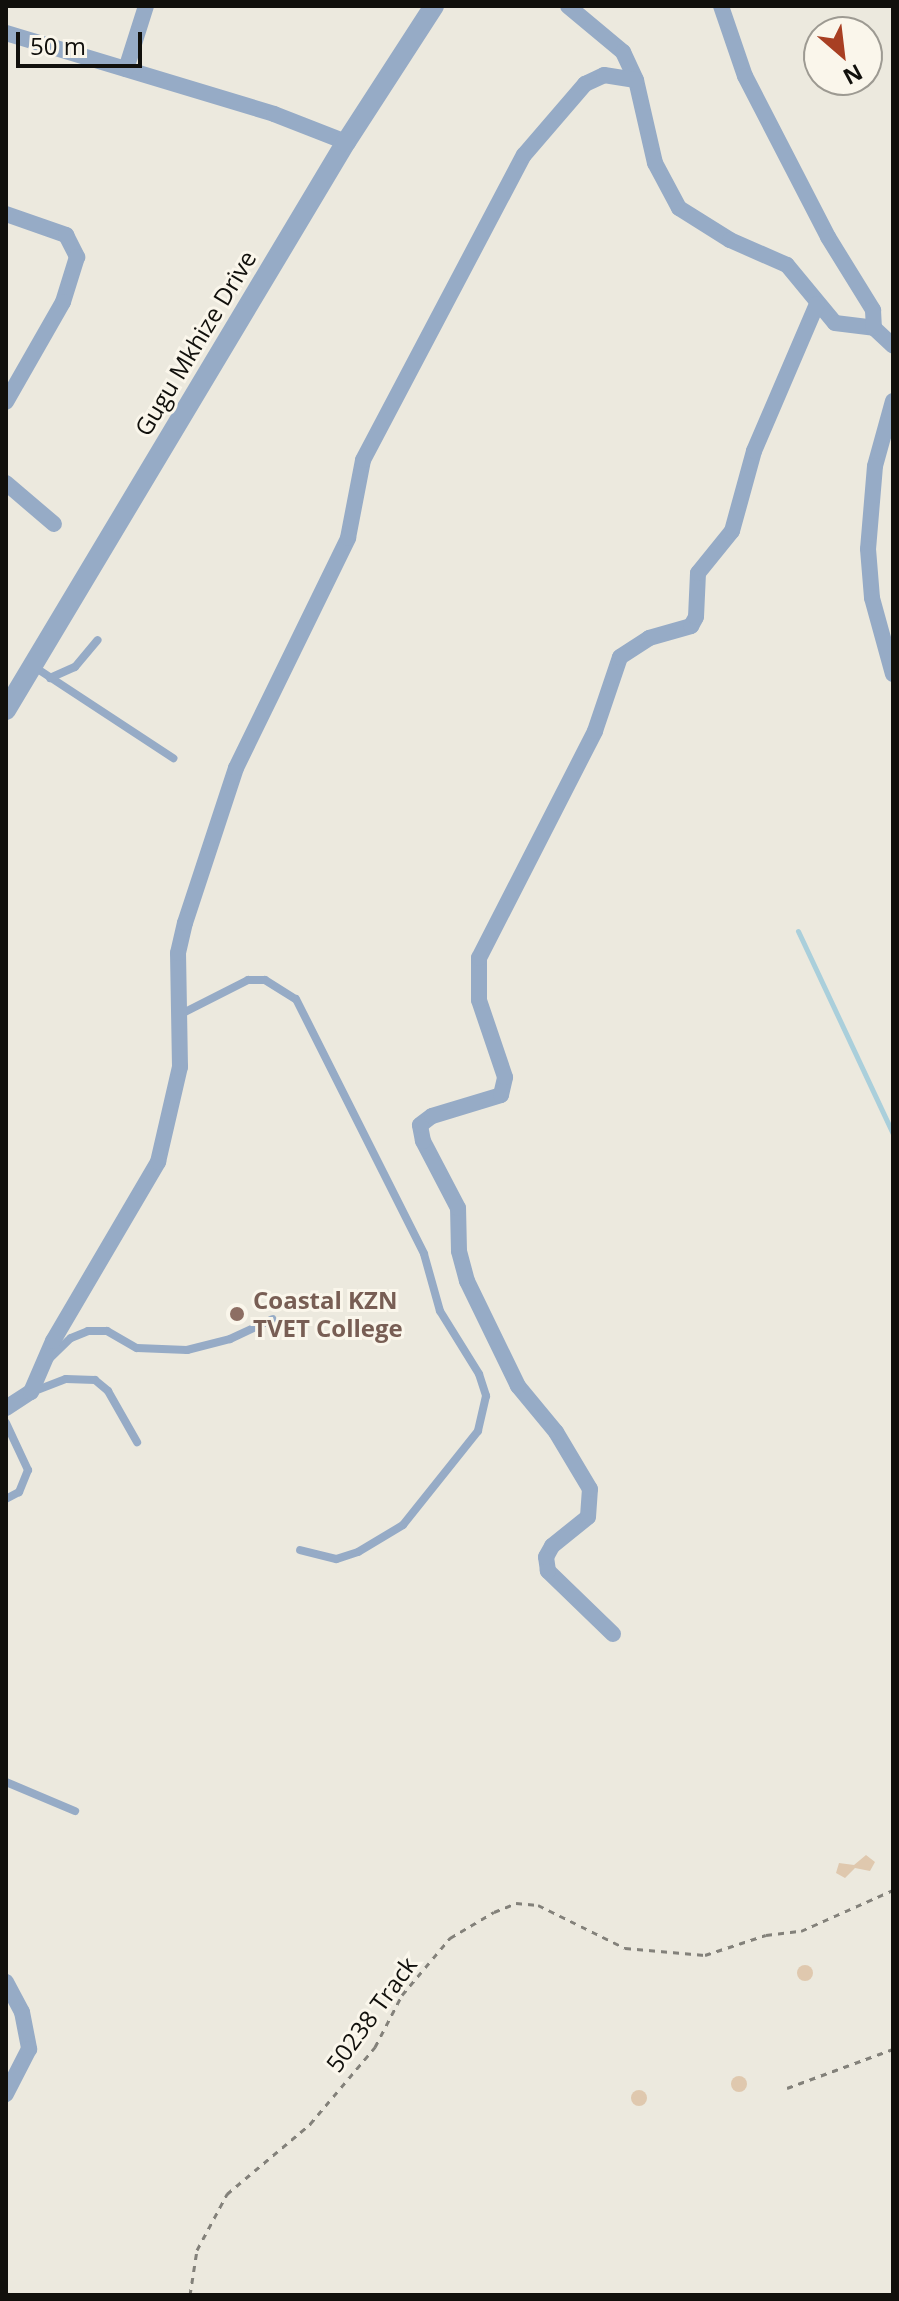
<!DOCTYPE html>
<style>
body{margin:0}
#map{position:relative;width:899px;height:2301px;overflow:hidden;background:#ece9de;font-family:"Open Sans",sans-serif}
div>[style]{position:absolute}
.stream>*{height:5px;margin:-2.5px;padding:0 2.5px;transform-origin:2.5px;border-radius:2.5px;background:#aacfdb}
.building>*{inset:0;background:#dfc8ae}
.round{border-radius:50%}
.path>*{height:3px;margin-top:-1.5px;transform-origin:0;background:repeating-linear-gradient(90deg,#83817a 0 6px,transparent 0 12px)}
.service>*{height:8px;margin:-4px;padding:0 4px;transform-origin:4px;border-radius:4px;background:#96abc6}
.minor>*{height:16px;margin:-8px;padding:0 8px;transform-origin:8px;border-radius:8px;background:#96abc6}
.tertiary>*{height:20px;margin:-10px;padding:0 10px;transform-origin:10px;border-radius:10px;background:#96abc6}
.dots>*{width:22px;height:22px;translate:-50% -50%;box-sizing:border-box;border:4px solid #faf6eb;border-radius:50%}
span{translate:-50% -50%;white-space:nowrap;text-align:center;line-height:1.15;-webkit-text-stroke:6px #faf6eb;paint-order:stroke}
.street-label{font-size:24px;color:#11100c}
.education-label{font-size:24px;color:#785e54;font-weight:700}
.left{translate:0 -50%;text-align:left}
.frame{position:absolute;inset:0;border:8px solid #11100c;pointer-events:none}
.north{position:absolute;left:803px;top:16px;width:80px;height:80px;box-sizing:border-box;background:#faf6eb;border:2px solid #9d9a92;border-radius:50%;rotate:152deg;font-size:22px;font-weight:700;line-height:32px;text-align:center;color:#11100c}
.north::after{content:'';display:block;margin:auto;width:28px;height:36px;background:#a83f23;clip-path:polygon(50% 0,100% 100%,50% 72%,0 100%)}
.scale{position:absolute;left:16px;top:32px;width:126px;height:36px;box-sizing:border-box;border:4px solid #11100c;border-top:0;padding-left:10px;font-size:24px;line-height:28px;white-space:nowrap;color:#11100c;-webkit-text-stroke:6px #faf6eb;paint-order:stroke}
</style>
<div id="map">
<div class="stream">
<i style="left:798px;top:931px;width:224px;rotate:64.9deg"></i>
</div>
<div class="building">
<i style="clip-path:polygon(866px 1855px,875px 1862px,870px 1871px,855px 1868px,845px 1878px,836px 1873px,839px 1863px,854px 1865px)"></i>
<i class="round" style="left:797px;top:1965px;width:16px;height:16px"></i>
<i class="round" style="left:731px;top:2076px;width:16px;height:16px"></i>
<i class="round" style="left:631px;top:2090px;width:16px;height:16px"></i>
</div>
<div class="path">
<i style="left:787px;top:2088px;width:113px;rotate:-20.2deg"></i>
<i style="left:190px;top:2295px;width:46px;rotate:-81.2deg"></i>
<i style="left:197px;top:2250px;width:64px;rotate:-61.8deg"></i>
<i style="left:227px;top:2194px;width:109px;rotate:-40.1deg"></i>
<i style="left:310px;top:2124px;width:101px;rotate:-49.8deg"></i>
<i style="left:375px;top:2047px;width:59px;rotate:-62.6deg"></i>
<i style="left:402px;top:1995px;width:75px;rotate:-49.9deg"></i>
<i style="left:450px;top:1938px;width:51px;rotate:-30.6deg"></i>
<i style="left:494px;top:1912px;width:24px;rotate:-22deg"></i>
<i style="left:516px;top:1903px;width:22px;rotate:5deg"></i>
<i style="left:538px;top:1905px;width:97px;rotate:26.3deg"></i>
<i style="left:625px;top:1948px;width:80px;rotate:5deg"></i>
<i style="left:705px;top:1955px;width:64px;rotate:-18.2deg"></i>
<i style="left:766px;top:1935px;width:35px;rotate:-7deg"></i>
<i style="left:801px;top:1931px;width:101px;rotate:-24deg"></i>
</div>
<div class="service">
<i style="left:33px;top:666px;width:168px;rotate:33.3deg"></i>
<i style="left:50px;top:678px;width:27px;rotate:-24deg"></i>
<i style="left:75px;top:667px;width:35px;rotate:-50deg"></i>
<i style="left:183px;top:1013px;width:73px;rotate:-26.9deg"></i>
<i style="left:248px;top:980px;width:17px"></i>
<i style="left:265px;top:980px;width:36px;rotate:32deg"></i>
<i style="left:296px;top:999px;width:285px;rotate:63.3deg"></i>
<i style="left:424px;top:1254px;width:59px;rotate:74.3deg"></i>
<i style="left:440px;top:1311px;width:74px;rotate:58.2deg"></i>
<i style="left:479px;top:1374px;width:23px;rotate:72deg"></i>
<i style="left:486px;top:1396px;width:36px;rotate:103deg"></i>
<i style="left:478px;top:1431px;width:120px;rotate:128.6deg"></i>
<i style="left:403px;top:1525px;width:52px;rotate:149deg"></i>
<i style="left:358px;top:1552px;width:23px;rotate:162deg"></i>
<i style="left:336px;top:1559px;width:37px;rotate:-166deg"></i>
<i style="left:49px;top:1359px;width:30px;rotate:-44deg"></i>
<i style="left:71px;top:1338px;width:18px;rotate:-22deg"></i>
<i style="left:88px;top:1331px;width:19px"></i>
<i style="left:107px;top:1331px;width:34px;rotate:30deg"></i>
<i style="left:137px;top:1348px;width:50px;rotate:2.3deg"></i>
<i style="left:187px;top:1350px;width:44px;rotate:-14.3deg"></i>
<i style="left:230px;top:1339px;width:47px;rotate:-24.9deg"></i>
<i style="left:32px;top:1392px;width:36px;rotate:-21deg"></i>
<i style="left:66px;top:1379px;width:29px;rotate:2deg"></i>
<i style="left:95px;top:1380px;width:17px;rotate:40deg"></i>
<i style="left:108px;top:1391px;width:59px;rotate:60.4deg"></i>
<i style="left:6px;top:1423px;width:52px;rotate:64.9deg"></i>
<i style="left:28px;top:1470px;width:24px;rotate:112deg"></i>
<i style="left:19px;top:1492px;width:15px;rotate:152deg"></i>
<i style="left:6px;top:1782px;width:75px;rotate:22.8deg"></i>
</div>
<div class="minor">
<i style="left:568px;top:6px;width:72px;rotate:39.9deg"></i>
<i style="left:623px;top:52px;width:31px;rotate:65deg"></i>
<i style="left:636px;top:80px;width:85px;rotate:77.1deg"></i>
<i style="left:655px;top:163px;width:51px;rotate:61.9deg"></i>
<i style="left:679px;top:208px;width:60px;rotate:32.1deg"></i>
<i style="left:730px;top:240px;width:62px;rotate:23.7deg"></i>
<i style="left:787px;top:265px;width:75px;rotate:50.4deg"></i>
<i style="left:835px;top:323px;width:39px;rotate:7deg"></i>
<i style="left:874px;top:328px;width:26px;rotate:43deg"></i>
<i style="left:721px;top:6px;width:74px;rotate:71.1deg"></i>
<i style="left:745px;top:76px;width:181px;rotate:62.7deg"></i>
<i style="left:828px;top:237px;width:86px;rotate:58.3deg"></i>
<i style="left:873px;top:310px;width:18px;rotate:87deg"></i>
<i style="left:6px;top:33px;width:280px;rotate:16.8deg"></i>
<i style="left:274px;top:114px;width:77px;rotate:21.3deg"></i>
<i style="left:126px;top:69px;width:66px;rotate:-72.4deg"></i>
<i style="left:6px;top:214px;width:64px;rotate:19.3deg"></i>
<i style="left:66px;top:235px;width:25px;rotate:63deg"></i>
<i style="left:77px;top:257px;width:47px;rotate:107.3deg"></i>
<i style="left:63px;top:302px;width:115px;rotate:119.7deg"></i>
<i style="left:893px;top:401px;width:67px;rotate:105.5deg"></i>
<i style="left:875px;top:466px;width:83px;rotate:94.8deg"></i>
<i style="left:868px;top:549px;width:49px;rotate:85.3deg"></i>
<i style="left:872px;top:598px;width:79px;rotate:74.6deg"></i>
<i style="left:6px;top:483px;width:63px;rotate:40.5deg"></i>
<i style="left:6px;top:1408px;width:30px;rotate:-33deg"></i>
<i style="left:31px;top:1392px;width:56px;rotate:-66.7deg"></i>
<i style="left:53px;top:1341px;width:208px;rotate:-59.6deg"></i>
<i style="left:158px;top:1162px;width:98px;rotate:-77deg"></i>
<i style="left:180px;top:1067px;width:114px;rotate:-91deg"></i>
<i style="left:178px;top:953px;width:31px;rotate:-77deg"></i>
<i style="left:185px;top:923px;width:163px;rotate:-71.8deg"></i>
<i style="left:236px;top:768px;width:256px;rotate:-64deg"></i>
<i style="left:348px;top:538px;width:79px;rotate:-79.1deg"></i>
<i style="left:363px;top:460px;width:345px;rotate:-62.2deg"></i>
<i style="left:524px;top:155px;width:94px;rotate:-49.3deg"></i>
<i style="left:585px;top:84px;width:21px;rotate:-25deg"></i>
<i style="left:604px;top:75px;width:32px;rotate:9deg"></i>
<i style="left:613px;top:1634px;width:91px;rotate:-135.9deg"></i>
<i style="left:548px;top:1571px;width:14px;rotate:-98deg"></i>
<i style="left:546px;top:1557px;width:13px;rotate:-61deg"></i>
<i style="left:552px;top:1546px;width:46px;rotate:-38.9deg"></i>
<i style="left:588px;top:1517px;width:28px;rotate:-86deg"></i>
<i style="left:590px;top:1489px;width:66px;rotate:-120.8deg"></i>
<i style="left:556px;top:1432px;width:60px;rotate:-129.6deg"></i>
<i style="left:518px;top:1386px;width:117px;rotate:-115.9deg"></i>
<i style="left:467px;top:1281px;width:31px;rotate:-105deg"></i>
<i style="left:459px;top:1251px;width:43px;rotate:-91.3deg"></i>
<i style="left:458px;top:1208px;width:76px;rotate:-117.6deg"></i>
<i style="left:423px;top:1141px;width:16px;rotate:-101deg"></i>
<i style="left:420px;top:1125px;width:15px;rotate:-37deg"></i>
<i style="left:432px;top:1116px;width:72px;rotate:-16.9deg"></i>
<i style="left:501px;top:1095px;width:18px;rotate:-77deg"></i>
<i style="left:505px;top:1077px;width:81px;rotate:-108.7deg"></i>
<i style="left:479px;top:1000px;width:42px;rotate:-90deg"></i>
<i style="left:479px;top:958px;width:255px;rotate:-62.9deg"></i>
<i style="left:595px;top:731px;width:78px;rotate:-71.3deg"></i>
<i style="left:620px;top:657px;width:35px;rotate:-33deg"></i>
<i style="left:649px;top:638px;width:44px;rotate:-15.9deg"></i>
<i style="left:691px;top:626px;width:10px;rotate:-61deg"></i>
<i style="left:696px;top:617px;width:44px;rotate:-87.4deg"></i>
<i style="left:698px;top:573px;width:54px;rotate:-51deg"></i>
<i style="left:732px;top:531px;width:83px;rotate:-74.6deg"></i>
<i style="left:754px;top:451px;width:160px;rotate:-66.8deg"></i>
<i style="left:6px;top:1982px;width:34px;rotate:62deg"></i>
<i style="left:22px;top:2012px;width:38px;rotate:79deg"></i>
<i style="left:29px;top:2049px;width:51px;rotate:117.1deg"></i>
</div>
<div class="tertiary">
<i style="left:6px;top:710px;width:662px;rotate:-59.1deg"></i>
<i style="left:346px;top:142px;width:162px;rotate:-57.1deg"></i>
</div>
<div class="dots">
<i style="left:237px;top:1314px;background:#8d6e63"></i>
</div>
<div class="street-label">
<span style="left:195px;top:343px;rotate:-59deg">Gugu Mkhize Drive</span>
<span style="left:371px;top:2014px;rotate:-54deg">50238 Track</span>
</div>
<div class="education-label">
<span class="left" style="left:253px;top:1314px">Coastal KZN<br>TVET College</span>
</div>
<div class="frame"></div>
<div class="north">N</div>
<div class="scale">50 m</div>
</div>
